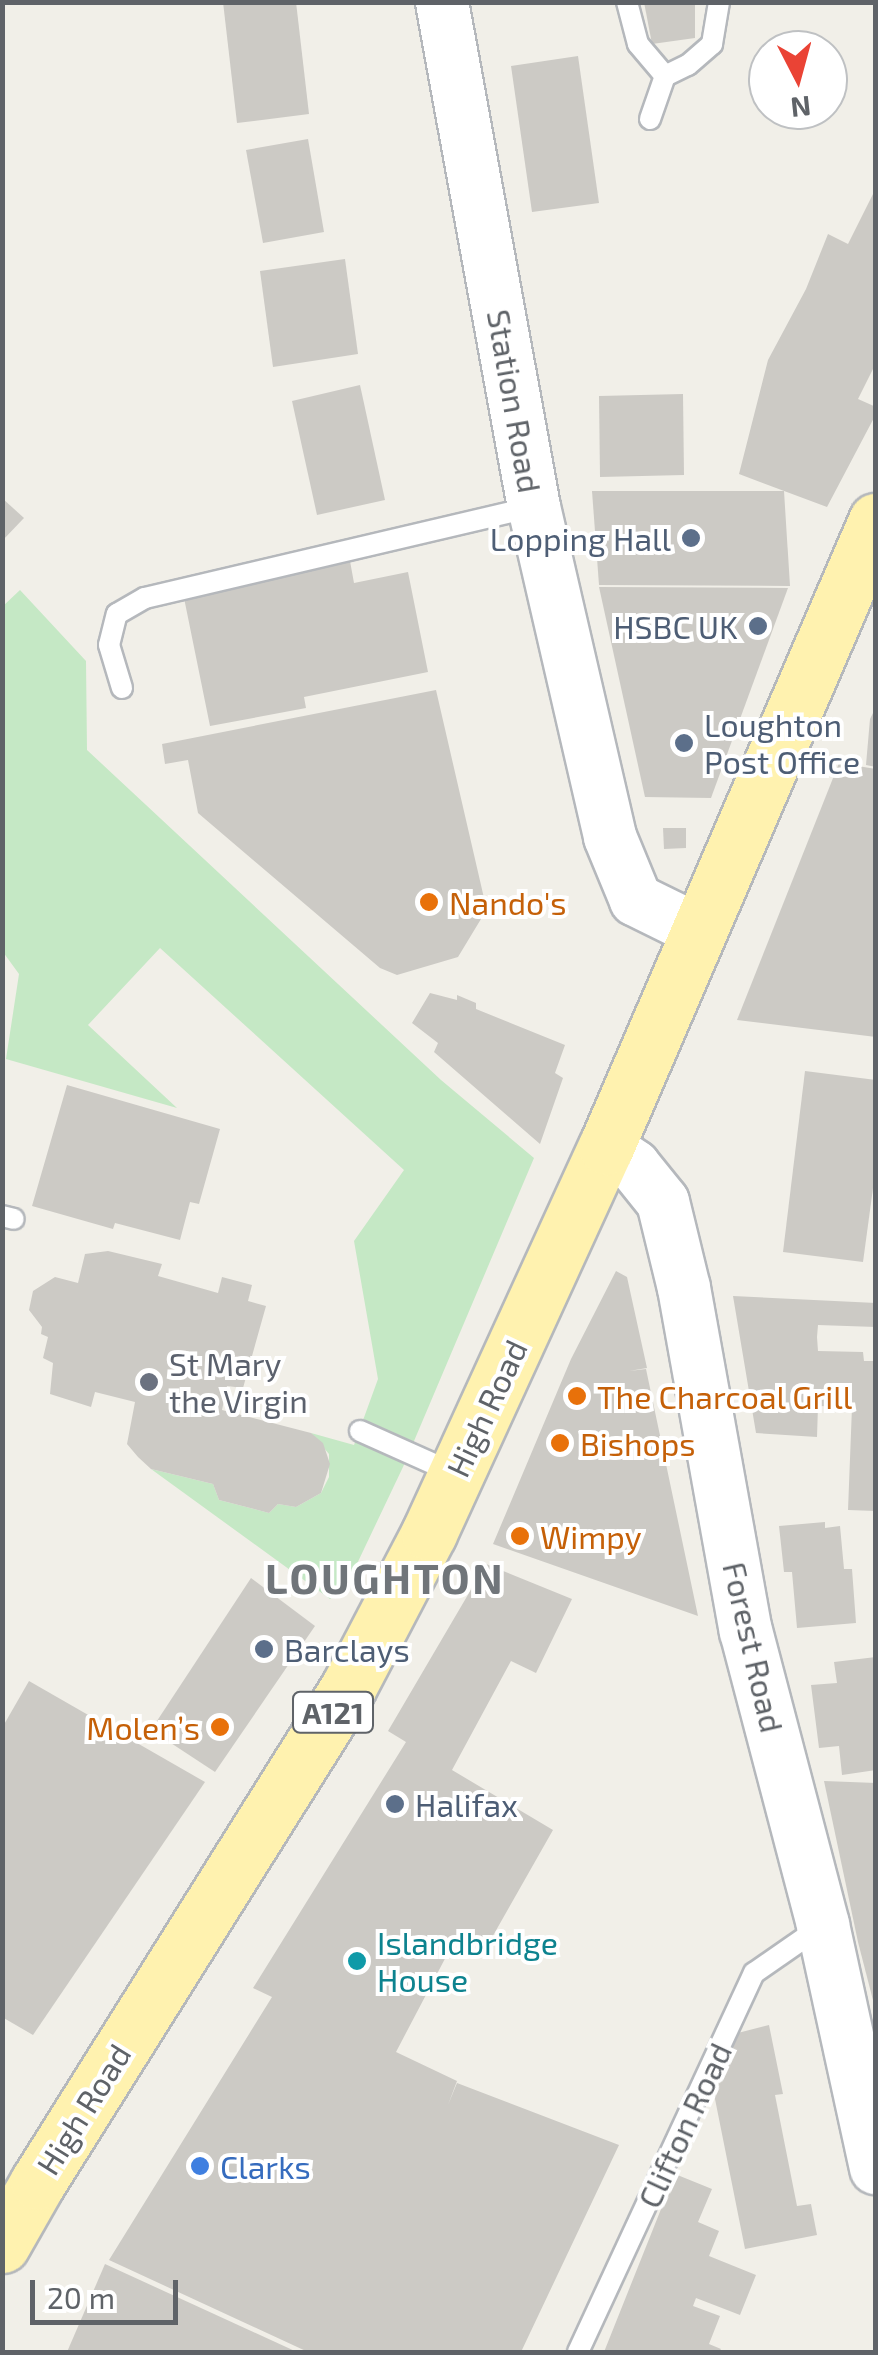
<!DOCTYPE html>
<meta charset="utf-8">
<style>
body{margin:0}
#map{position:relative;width:878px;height:2355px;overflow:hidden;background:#f1efe8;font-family:"Exo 2",sans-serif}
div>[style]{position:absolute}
.green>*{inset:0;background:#c5e8c5}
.building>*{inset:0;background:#cccac5}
.roads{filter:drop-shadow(2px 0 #b5b8bc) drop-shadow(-2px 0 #b5b8bc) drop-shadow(0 2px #b5b8bc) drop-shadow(0 -2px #b5b8bc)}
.service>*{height:20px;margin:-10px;padding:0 10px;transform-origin:10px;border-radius:10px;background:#fff}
.tertiary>*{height:52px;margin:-26px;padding:0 26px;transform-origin:26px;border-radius:26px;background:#fff}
.primary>*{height:55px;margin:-27.5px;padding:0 27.5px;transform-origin:27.5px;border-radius:27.5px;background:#fff2af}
.dots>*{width:28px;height:28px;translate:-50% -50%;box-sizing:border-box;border:5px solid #fff;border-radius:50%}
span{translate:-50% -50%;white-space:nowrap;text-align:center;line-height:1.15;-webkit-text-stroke:8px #fff;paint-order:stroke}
.shield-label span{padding:2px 8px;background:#fff;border:2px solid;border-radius:8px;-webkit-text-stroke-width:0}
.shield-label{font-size:30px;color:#5f6368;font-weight:700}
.street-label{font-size:32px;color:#5f6368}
.service-label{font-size:32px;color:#4e5e75}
.right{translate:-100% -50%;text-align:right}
.left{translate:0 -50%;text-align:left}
.food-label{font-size:32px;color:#c56008}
.worship-label{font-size:32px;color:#5b616d}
.culture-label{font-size:32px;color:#0d838f}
.shop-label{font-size:32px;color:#366cbe}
.district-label{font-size:42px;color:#70757a;font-weight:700;letter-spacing:2.5px}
.frame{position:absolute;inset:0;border:5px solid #5f6368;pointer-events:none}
.north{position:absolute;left:748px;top:30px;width:100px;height:100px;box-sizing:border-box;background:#fff;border:2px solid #bfc1c3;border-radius:50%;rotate:174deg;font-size:28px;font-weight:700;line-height:40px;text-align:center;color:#5f6368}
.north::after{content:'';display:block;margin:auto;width:35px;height:45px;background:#ea4335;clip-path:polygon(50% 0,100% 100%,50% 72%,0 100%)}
.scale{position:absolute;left:30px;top:2280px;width:148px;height:45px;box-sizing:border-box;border:5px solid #5f6368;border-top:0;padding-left:12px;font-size:30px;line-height:35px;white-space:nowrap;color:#5f6368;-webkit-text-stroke:8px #fff;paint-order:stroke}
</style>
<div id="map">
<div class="green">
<i style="clip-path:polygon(20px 590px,86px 661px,87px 750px,441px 1080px,534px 1158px,403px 1467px,345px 1589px,330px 1599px,151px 1469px,213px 1484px,219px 1500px,269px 1513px,278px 1504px,296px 1507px,321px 1493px,329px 1477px,329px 1454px,311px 1433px,354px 1445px,378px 1379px,354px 1241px,404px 1170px,160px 948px,88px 1025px,177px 1108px,6px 1059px,19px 974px,3px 952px,2px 607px)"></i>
</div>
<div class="building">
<i style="clip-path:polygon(223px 2px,296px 2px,309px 114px,237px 123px)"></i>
<i style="clip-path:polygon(644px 2px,695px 2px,695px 38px,652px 44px)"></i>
<i style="clip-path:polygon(578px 56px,599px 203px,532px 212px,511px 66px)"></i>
<i style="clip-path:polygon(308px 139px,324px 232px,263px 243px,246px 150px)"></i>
<i style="clip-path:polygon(876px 188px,876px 363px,858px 399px,876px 407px,876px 414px,827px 507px,739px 474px,768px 360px,806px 289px,828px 234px,848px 244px)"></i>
<i style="clip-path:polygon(345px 259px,358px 354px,273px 367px,260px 271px)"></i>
<i style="clip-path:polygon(360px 385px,385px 500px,317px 515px,292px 401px)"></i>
<i style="clip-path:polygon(683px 394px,684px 475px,600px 477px,599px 396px)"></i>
<i style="clip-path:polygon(592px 491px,784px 491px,790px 586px,599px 585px)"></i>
<i style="clip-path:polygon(2px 498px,24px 518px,2px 541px)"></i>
<i style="clip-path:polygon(350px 561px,354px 583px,408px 572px,428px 672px,304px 697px,306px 708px,210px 726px,183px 593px)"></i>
<i style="clip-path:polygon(599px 587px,788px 588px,711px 798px,645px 797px)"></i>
<i style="clip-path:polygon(436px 690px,484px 898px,481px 919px,458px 957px,397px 975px,380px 968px,198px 813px,188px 760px,165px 764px,162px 744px)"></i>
<i style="clip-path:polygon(876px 707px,876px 767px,866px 765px,870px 719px)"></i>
<i style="clip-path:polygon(839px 763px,876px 769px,876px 1037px,737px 1020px)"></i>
<i style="clip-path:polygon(663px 828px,686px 828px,686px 848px,664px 849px)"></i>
<i style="clip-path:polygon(430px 993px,457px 1000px,457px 995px,476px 1003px,476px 1009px,565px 1045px,555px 1073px,563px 1078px,540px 1144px,434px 1052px,438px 1043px,412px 1023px)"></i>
<i style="clip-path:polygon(805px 1071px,876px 1080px,876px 1166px,863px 1262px,783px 1252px)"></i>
<i style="clip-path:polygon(67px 1085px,220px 1129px,199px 1204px,190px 1202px,180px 1240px,115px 1223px,113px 1229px,32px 1206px)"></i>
<i style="clip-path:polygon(108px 1251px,162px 1264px,158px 1276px,218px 1293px,222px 1277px,252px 1285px,248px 1301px,266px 1306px,243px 1388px,227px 1386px,222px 1410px,311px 1433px,323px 1443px,330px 1464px,321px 1493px,296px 1507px,278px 1504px,269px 1513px,219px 1500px,213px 1484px,151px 1469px,138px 1457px,127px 1444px,135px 1402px,95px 1392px,91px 1407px,50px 1394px,53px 1363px,43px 1358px,48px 1337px,41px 1334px,42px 1327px,29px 1310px,33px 1291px,55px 1277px,78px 1283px,85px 1254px)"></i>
<i style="clip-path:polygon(616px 1271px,627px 1277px,647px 1368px,629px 1371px,646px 1369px,698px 1616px,493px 1544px,571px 1359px)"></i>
<i style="clip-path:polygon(733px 1296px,876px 1303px,876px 1327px,818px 1325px,817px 1337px,818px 1351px,863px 1352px,864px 1361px,876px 1361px,876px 1511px,848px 1510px,852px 1407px,818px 1406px,817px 1437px,756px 1433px)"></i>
<i style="clip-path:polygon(825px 1522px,825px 1528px,840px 1526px,844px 1569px,852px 1569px,856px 1623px,797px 1628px,792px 1572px,784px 1572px,779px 1526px)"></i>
<i style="clip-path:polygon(486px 1564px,572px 1599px,536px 1673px,511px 1661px,452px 1770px,553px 1830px,486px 1948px,459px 1932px,396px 2052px,457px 2081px,448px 2105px,457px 2083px,619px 2145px,521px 2352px,308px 2352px,109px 2260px,272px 1997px,253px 1988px,406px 1742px,388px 1731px)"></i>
<i style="clip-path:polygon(251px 1578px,315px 1626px,215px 1772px,151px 1730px)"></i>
<i style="clip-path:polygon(876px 1657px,876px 1770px,842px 1775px,839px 1746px,819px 1748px,811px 1685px,837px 1683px,834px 1662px)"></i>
<i style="clip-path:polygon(29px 1681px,205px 1782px,33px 2035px,2px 2017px,2px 1728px)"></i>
<i style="clip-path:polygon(824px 1781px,876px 1783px,876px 2012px,858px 1942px)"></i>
<i style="clip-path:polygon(769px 2025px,783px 2094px,775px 2095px,797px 2206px,811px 2204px,817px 2235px,745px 2249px,711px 2079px,730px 2035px)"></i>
<i style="clip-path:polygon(675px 2174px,712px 2189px,698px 2222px,719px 2231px,709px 2256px,756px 2275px,740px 2315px,696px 2298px,693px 2306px,720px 2316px,709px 2344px,721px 2349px,719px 2352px,604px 2352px)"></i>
<i style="clip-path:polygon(105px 2264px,297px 2352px,67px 2352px)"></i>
</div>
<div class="roads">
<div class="service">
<i style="left:627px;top:2px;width:43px;rotate:75.3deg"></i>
<i style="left:638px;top:44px;width:42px;rotate:49.8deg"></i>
<i style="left:650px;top:119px;width:46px;rotate:-70.8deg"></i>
<i style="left:665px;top:76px;width:25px;rotate:-26deg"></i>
<i style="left:688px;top:65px;width:32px;rotate:-41deg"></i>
<i style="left:712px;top:44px;width:43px;rotate:-80.5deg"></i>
<i style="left:122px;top:688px;width:45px;rotate:-106.8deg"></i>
<i style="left:109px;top:645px;width:32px;rotate:-76deg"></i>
<i style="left:117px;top:614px;width:32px;rotate:-30deg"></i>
<i style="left:145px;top:598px;width:398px;rotate:-13.2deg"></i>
<i style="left:2px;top:1216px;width:12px;rotate:14deg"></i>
<i style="left:360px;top:1431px;width:103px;rotate:24.1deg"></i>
<i style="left:578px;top:2352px;width:418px;rotate:-65.1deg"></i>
<i style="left:754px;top:1973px;width:79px;rotate:-34.7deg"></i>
</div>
<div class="tertiary">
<i style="left:442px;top:2px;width:513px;rotate:79.68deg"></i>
<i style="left:534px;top:507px;width:339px;rotate:77deg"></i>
<i style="left:610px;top:837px;width:68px;rotate:67.6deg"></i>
<i style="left:636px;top:900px;width:70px;rotate:26.2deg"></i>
<i style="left:606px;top:1147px;width:34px;rotate:34deg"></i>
<i style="left:634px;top:1166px;width:46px;rotate:51.1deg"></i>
<i style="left:663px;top:1202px;width:89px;rotate:76.3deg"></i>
<i style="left:684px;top:1288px;width:349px;rotate:79.8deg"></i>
<i style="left:746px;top:1631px;width:304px;rotate:75.3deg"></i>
<i style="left:823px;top:1925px;width:249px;rotate:77.7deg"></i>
</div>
<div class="primary">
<i style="left:2px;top:2245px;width:73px;rotate:-60.3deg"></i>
<i style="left:38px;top:2182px;width:583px;rotate:-57.89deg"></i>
<i style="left:348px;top:1688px;width:175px;rotate:-62.4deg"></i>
<i style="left:429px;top:1533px;width:425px;rotate:-65.4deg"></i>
<i style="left:606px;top:1147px;width:682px;rotate:-66.67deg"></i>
</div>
</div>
<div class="dots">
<i style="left:691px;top:538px;background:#5c6f8a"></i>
<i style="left:758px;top:626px;background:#5c6f8a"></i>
<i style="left:684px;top:743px;background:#5c6f8a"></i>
<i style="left:429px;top:902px;background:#e8710a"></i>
<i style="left:149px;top:1382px;background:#6b7280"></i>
<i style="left:577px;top:1396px;background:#e8710a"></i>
<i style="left:560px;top:1443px;background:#e8710a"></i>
<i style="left:520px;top:1536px;background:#e8710a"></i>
<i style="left:264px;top:1649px;background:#5c6f8a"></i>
<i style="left:220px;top:1727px;background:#e8710a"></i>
<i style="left:395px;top:1804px;background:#5c6f8a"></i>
<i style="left:357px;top:1961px;background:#0f9aa8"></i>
<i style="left:200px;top:2166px;background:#3f7fe0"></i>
</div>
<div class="shield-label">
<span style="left:333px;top:1712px">A121</span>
</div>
<div class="street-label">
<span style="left:515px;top:401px;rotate:80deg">Station Road</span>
<span style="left:486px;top:1408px;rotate:-65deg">High Road</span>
<span style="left:754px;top:1647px;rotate:77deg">Forest Road</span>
<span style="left:83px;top:2109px;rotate:-58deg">High Road</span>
<span style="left:684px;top:2125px;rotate:-65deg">Clifton Road</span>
</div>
<div class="service-label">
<span class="right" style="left:671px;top:538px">Lopping Hall</span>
<span class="right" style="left:738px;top:626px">HSBC UK</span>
<span class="left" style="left:704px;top:743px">Loughton<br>Post Office</span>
<span class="left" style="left:284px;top:1649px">Barclays</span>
<span class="left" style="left:415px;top:1804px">Halifax</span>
</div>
<div class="food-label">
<span class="left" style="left:449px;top:902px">Nando's</span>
<span class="left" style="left:597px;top:1396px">The Charcoal Grill</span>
<span class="left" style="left:580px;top:1443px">Bishops</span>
<span class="left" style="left:540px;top:1536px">Wimpy</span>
<span class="right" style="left:200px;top:1727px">Molen’s</span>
</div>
<div class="worship-label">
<span class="left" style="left:169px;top:1382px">St Mary<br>the Virgin</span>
</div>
<div class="culture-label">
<span class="left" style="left:377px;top:1961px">Islandbridge<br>House</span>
</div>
<div class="shop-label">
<span class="left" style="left:220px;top:2166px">Clarks</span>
</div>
<div class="district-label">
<span style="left:385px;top:1577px">LOUGHTON</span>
</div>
<div class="frame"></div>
<div class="north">N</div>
<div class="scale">20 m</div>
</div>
